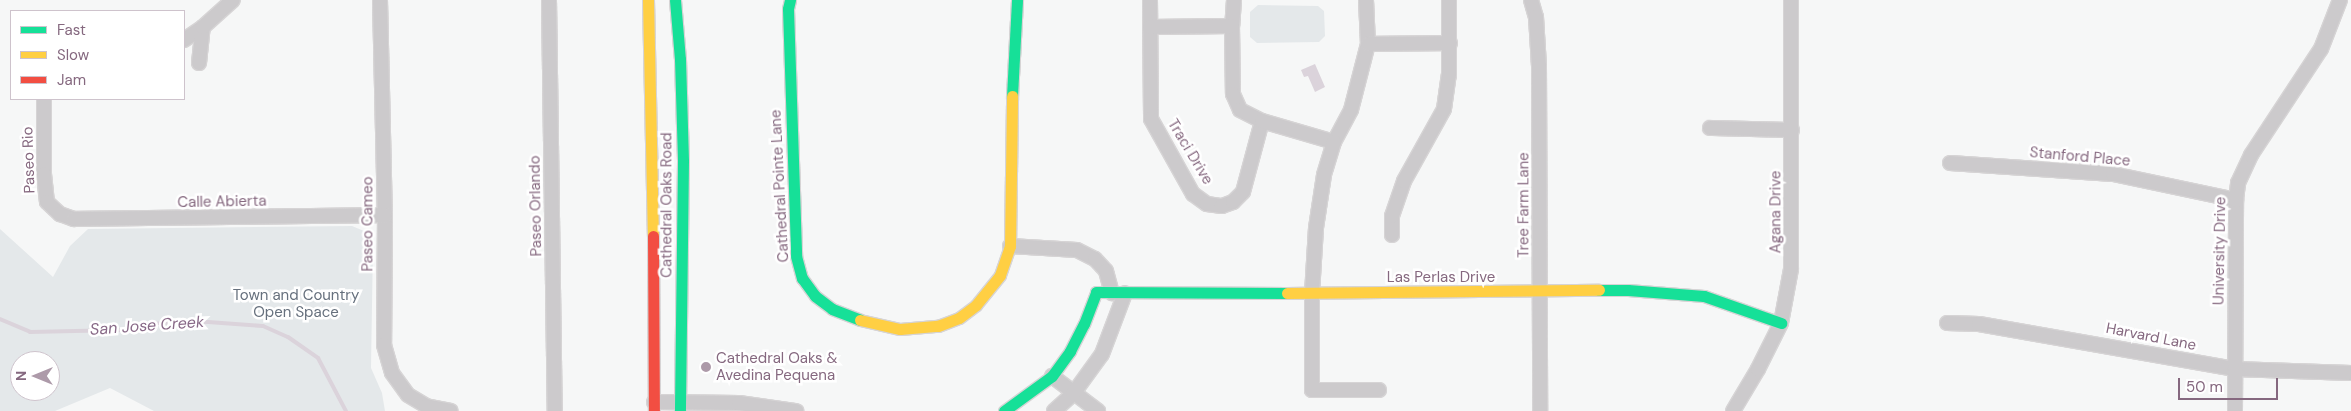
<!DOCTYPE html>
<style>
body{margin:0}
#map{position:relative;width:2351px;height:411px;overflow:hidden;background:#f6f7f7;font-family:"DM Sans",sans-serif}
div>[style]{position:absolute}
.green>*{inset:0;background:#e4e8ea}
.water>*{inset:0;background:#dbd3db}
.stream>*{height:4px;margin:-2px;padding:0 2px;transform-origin:2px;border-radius:2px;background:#dbd3db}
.roads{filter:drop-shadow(1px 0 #d6d4d5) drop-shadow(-1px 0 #d6d4d5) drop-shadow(0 1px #d6d4d5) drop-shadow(0 -1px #d6d4d5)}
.street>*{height:14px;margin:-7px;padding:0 7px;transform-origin:7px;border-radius:7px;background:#cccacc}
.fast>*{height:11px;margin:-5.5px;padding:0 5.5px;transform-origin:5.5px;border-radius:5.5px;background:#16e098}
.slow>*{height:11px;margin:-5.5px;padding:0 5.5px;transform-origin:5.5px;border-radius:5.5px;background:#ffcf43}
.jam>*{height:11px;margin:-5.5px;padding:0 5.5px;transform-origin:5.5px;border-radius:5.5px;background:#f24e42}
.dots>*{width:14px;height:14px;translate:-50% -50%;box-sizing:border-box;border:2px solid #fff;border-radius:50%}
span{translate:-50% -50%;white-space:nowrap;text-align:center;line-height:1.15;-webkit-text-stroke:5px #fff;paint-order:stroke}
.street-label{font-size:15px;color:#85687f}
.park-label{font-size:15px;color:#66707d}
.poi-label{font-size:15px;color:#85687f}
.left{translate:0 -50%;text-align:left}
.water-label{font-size:16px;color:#886987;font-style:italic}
.legend{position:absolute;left:10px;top:10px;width:175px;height:90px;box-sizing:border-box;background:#fff;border:1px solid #cec3cc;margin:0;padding:6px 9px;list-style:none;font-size:15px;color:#85687f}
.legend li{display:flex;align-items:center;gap:10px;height:25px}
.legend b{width:25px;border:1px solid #cec3cc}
.north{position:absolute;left:10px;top:351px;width:50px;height:50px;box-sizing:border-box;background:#fff;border:1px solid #cec3cc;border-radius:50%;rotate:270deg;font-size:14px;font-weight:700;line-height:20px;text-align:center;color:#85687f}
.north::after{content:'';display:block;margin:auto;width:18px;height:22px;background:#ad9aa9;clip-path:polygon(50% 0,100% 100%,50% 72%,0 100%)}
.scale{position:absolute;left:2178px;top:378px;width:100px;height:22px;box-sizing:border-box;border:2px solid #85687f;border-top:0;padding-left:6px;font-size:15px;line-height:18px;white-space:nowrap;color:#85687f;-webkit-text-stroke:4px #fff;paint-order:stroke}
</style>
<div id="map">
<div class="green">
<i style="clip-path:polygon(1258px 5px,1318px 6px,1324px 11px,1325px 36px,1319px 42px,1257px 43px,1250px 37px,1250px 12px)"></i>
<i style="clip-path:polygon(evenodd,352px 226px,364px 231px,373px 244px,371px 368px,382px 393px,385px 411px,154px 411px,110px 388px,55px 411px,0 411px,0 229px,53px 277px,70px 246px,88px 229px,352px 226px,20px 361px,50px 361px,50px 391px,20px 391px,20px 361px)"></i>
</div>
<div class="water">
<i style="clip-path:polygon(1315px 64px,1325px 87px,1315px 92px,1308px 76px,1304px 77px,1301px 70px)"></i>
</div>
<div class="stream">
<i style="left:0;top:319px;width:33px;rotate:23deg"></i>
<i style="left:30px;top:332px;width:90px;rotate:-1.3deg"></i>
<i style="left:120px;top:330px;width:42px;rotate:-9.7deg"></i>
<i style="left:161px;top:323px;width:47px;rotate:-1.2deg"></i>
<i style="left:208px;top:322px;width:55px;rotate:4.2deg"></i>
<i style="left:263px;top:326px;width:27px;rotate:24deg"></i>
<i style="left:288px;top:337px;width:37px;rotate:35deg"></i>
<i style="left:318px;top:358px;width:60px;rotate:62.2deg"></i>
</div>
<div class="roads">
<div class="street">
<i style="left:380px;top:0;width:215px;rotate:88.7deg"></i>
<i style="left:385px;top:215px;width:130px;rotate:90.4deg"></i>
<i style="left:384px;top:345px;width:29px;rotate:74deg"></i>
<i style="left:392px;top:373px;width:27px;rotate:54deg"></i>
<i style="left:408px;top:395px;width:21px;rotate:31deg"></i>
<i style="left:426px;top:406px;width:25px;rotate:11deg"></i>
<i style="left:549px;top:0;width:411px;rotate:89.2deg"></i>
<i style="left:1150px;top:0;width:119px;rotate:89.5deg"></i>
<i style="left:1151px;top:119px;width:86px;rotate:60.8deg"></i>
<i style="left:1193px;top:194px;width:17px;rotate:36deg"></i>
<i style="left:1207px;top:204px;width:15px;rotate:8deg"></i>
<i style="left:1222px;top:206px;width:12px;rotate:-20deg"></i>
<i style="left:1233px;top:202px;width:14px;rotate:-45deg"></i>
<i style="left:1243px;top:192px;width:73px;rotate:-75deg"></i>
<i style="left:1234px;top:0;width:26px;rotate:94deg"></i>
<i style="left:1232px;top:26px;width:68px;rotate:89.2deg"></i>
<i style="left:1233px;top:94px;width:17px;rotate:66deg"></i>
<i style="left:1240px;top:110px;width:25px;rotate:27deg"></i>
<i style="left:1262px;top:121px;width:75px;rotate:16.3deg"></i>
<i style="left:1334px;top:142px;width:36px;rotate:-62deg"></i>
<i style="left:1351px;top:110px;width:68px;rotate:-75.6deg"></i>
<i style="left:1368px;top:44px;width:44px;rotate:-92.6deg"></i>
<i style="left:1531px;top:0;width:18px;rotate:74deg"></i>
<i style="left:1536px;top:17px;width:49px;rotate:86.5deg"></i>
<i style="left:1539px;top:66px;width:345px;rotate:89.8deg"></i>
<i style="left:1150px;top:27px;width:82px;rotate:-0.7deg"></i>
<i style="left:184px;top:40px;width:23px;rotate:-34deg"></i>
<i style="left:1368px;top:44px;width:82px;rotate:-0.7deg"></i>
<i style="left:199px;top:63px;width:36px;rotate:-84deg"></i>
<i style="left:203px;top:27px;width:40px;rotate:-42deg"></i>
<i style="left:44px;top:99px;width:75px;rotate:90deg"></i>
<i style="left:44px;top:174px;width:28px;rotate:84deg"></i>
<i style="left:47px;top:202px;width:18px;rotate:43deg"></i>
<i style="left:60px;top:214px;width:15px;rotate:20deg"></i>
<i style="left:74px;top:219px;width:311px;rotate:-0.7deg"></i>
<i style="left:1710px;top:128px;width:82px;rotate:1.4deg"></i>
<i style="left:1334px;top:142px;width:34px;rotate:107deg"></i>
<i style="left:1324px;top:175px;width:54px;rotate:98.6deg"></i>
<i style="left:1316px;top:228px;width:65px;rotate:93.5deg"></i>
<i style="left:1312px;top:293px;width:97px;rotate:90deg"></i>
<i style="left:1312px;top:390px;width:67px"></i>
<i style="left:1950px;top:163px;width:163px;rotate:3.9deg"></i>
<i style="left:2113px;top:174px;width:126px;rotate:11.9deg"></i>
<i style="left:1392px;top:235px;width:19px;rotate:-90deg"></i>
<i style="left:1392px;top:216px;width:37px;rotate:-71deg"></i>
<i style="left:1404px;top:181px;width:82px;rotate:-60.9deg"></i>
<i style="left:1444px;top:109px;width:34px;rotate:-82deg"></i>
<i style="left:1449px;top:75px;width:75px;rotate:-90deg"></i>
<i style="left:1010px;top:246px;width:67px;rotate:3.4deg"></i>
<i style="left:1077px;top:250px;width:20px;rotate:27deg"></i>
<i style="left:1095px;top:259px;width:16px;rotate:47deg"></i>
<i style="left:1106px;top:271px;width:23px;rotate:75deg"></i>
<i style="left:1947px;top:323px;width:32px;rotate:2deg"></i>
<i style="left:1979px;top:324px;width:259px;rotate:10deg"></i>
<i style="left:2234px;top:369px;width:117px;rotate:2deg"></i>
<i style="left:1052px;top:376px;width:58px;rotate:37.3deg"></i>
<i style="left:654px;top:402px;width:85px;rotate:0.7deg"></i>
<i style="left:739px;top:403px;width:58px;rotate:8deg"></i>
<i style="left:1054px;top:411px;width:25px;rotate:-42deg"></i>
<i style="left:1073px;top:394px;width:49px;rotate:-54.1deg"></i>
<i style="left:1102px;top:354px;width:65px;rotate:-69.3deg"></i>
<i style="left:1733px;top:411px;width:49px;rotate:-59.2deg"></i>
<i style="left:1758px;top:369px;width:51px;rotate:-63.4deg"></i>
<i style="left:1781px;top:323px;width:55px;rotate:-79.5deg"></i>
<i style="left:1791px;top:269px;width:269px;rotate:-90deg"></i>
<i style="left:2235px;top:411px;width:211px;rotate:-89.7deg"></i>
<i style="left:2236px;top:200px;width:17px;rotate:-83deg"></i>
<i style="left:2238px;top:183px;width:31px;rotate:-65deg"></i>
<i style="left:2251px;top:155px;width:127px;rotate:-56.6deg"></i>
<i style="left:2321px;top:49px;width:53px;rotate:-68.8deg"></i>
</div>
<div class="fast">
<i style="left:675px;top:0;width:59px;rotate:85.2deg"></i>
<i style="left:680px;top:59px;width:102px;rotate:88.3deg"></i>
<i style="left:683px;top:161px;width:250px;rotate:90.7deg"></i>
<i style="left:790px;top:0;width:9px;rotate:103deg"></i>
<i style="left:788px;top:9px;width:247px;rotate:88.1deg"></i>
<i style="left:796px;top:256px;width:23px;rotate:75deg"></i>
<i style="left:802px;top:278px;width:22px;rotate:54deg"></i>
<i style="left:815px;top:296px;width:21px;rotate:37deg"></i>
<i style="left:832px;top:309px;width:30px;rotate:21deg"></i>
<i style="left:1012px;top:96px;width:96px;rotate:-87deg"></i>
<i style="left:1599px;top:290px;width:29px"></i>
<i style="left:1628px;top:290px;width:76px;rotate:4.5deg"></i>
<i style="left:1704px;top:296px;width:82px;rotate:19.3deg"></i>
<i style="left:1004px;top:411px;width:59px;rotate:-36.1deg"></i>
<i style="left:1052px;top:376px;width:31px;rotate:-54deg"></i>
<i style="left:1070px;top:351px;width:30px;rotate:-63deg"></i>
<i style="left:1084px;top:324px;width:34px;rotate:-69deg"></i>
<i style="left:1096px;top:292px;width:191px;rotate:0.3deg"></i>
</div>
<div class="slow">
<i style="left:648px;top:0;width:236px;rotate:88.8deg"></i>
<i style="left:1287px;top:293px;width:312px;rotate:-0.6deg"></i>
<i style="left:860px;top:320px;width:41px;rotate:12.7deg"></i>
<i style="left:900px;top:329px;width:38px;rotate:-5deg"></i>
<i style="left:938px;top:326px;width:22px;rotate:-21deg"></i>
<i style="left:959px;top:318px;width:21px;rotate:-37deg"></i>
<i style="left:976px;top:305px;width:38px;rotate:-51deg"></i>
<i style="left:1000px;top:275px;width:31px;rotate:-71deg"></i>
<i style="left:1010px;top:246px;width:150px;rotate:-89.2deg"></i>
</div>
<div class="jam">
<i style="left:653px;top:236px;width:175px;rotate:89.7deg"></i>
</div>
</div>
<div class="dots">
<i style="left:706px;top:367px;background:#ad9aa9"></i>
</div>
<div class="street-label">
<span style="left:1190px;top:152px;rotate:59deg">Traci Drive</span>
<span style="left:2080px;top:157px;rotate:5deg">Stanford Place</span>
<span style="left:29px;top:160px;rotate:-92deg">Paseo Rio</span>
<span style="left:780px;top:186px;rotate:-93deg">Cathedral Pointe Lane</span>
<span style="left:222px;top:202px;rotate:-1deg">Calle Abierta</span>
<span style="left:667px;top:205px;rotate:-90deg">Cathedral Oaks Road</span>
<span style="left:1524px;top:205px;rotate:-90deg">Tree Farm Lane</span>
<span style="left:536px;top:206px;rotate:-91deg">Paseo Orlando</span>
<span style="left:1776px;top:212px;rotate:-90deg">Agana Drive</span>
<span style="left:368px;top:224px;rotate:-90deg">Paseo Cameo</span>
<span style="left:2220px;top:251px;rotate:-89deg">University Drive</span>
<span style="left:1441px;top:278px">Las Perlas Drive</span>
<span style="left:2151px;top:337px;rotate:11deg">Harvard Lane</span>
</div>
<div class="park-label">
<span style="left:296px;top:304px">Town and Country<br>Open Space</span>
</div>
<div class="poi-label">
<span class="left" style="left:716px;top:367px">Cathedral Oaks &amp;<br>Avedina Pequena</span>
</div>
<div class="water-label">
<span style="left:147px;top:326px;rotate:-4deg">San Jose Creek</span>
</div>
<ul class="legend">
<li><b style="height:6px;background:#16e098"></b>Fast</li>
<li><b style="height:6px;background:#ffcf43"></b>Slow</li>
<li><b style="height:6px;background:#f24e42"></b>Jam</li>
</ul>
<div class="north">N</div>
<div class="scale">50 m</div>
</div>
